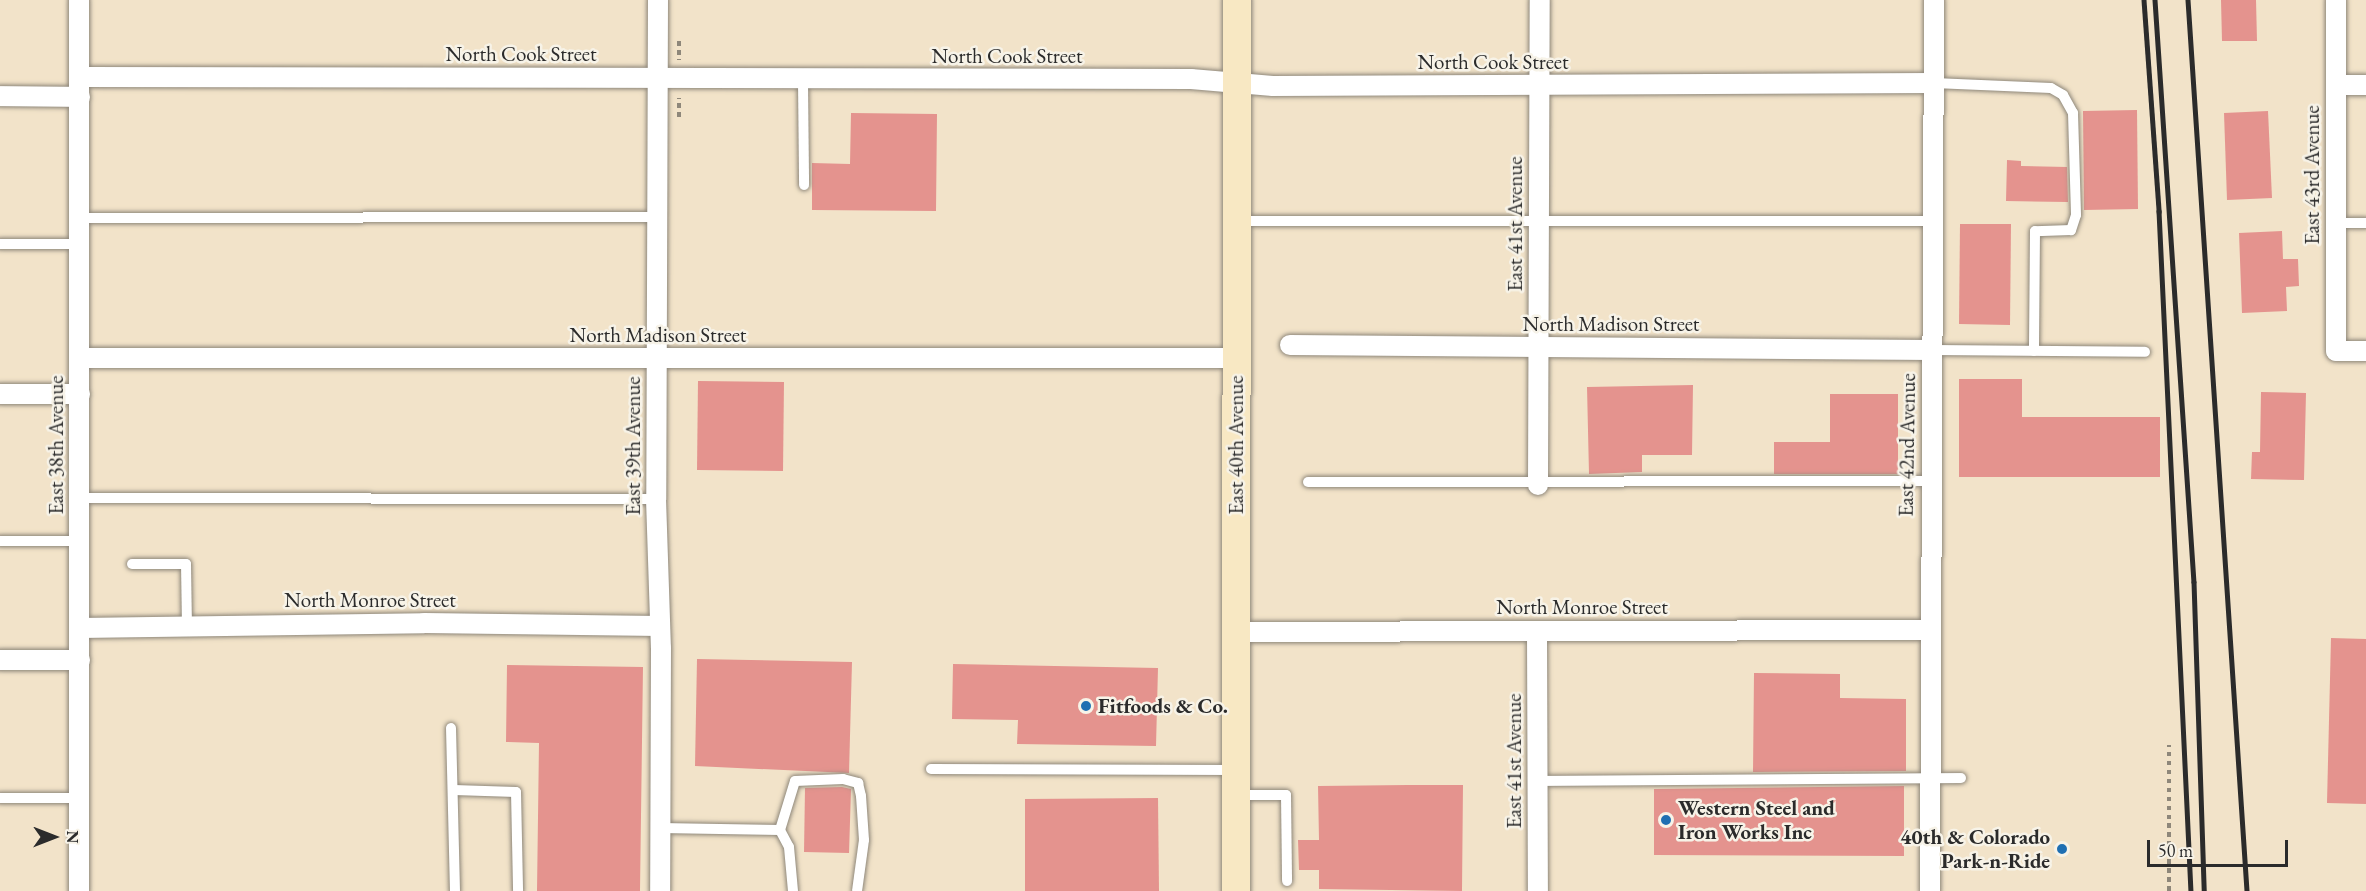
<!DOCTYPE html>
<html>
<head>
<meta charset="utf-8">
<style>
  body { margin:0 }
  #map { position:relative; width:2366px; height:891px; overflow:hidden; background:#f2e3c9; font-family:"EB Garamond",serif }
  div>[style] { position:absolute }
  .building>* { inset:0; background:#e4938e }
  .path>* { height:4px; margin-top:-2px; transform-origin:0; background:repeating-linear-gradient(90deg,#8e877a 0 4.5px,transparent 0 9px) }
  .roads { filter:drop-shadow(0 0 2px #8e877a) drop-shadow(0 0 2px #8e877a) }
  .lane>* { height:10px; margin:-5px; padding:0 5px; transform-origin:5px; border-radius:5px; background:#fff }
  .street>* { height:20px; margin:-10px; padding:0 10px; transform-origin:10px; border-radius:10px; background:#fff }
  .secondary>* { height:28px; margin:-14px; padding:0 14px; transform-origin:14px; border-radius:14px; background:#f8e8c3 }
  .rail>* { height:4.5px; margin:-2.25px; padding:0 2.25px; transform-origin:2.25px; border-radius:2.25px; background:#2b2b2b }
  .dots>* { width:16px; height:16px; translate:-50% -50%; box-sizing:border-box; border:3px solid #f7f3e8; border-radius:50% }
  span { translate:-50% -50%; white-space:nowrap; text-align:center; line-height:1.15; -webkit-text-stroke:5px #f7f3e8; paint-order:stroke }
  .street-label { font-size:21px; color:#2b2b2b }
  .poi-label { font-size:21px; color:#2b2b2b; font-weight:700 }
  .left { translate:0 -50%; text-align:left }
  .right { translate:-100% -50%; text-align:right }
  .north { position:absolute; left:24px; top:807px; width:60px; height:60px; -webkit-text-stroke:4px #f7f3e8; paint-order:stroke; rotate:90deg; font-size:16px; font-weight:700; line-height:24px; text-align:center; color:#2b2b2b }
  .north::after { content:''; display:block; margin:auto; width:21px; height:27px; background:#2b2b2b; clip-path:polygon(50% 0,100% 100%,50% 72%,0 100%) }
  .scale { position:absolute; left:2147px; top:840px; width:141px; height:27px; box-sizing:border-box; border:3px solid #2b2b2b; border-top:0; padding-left:8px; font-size:18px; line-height:21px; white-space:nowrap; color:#2b2b2b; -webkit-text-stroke:4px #f7f3e8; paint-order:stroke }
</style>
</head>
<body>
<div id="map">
  <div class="building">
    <div style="clip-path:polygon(2221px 0,2256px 0,2257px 41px,2222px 41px)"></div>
    <div style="clip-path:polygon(2137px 110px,2138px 209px,2084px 210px,2083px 111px)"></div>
    <div style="clip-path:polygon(2268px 111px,2272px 198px,2227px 200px,2224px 113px)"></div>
    <div style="clip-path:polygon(851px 113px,937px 114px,936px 211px,812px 210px,812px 163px,850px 164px)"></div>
    <div style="clip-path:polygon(2007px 160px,2021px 161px,2021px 166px,2067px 167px,2068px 202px,2006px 201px)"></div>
    <div style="clip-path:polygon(1960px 224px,2011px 224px,2010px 325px,1959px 324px)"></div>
    <div style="clip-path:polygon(2282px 231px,2283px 259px,2298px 259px,2299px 286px,2286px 287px,2287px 311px,2242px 313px,2239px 233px)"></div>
    <div style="clip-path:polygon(1959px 379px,2022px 379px,2022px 417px,2160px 417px,2160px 477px,1959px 477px)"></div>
    <div style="clip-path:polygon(698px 381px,784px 382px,783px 471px,697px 470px)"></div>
    <div style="clip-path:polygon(1693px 385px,1692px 455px,1642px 455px,1642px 472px,1589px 474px,1587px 387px)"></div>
    <div style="clip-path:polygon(2261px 392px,2306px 393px,2304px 480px,2251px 479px,2252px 452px,2260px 452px)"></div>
    <div style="clip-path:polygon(1830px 394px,1898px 394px,1898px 474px,1774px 474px,1774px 442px,1830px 442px)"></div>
    <div style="clip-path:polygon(2331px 638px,2366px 639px,2366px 804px,2327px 803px)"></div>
    <div style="clip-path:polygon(697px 659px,852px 662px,849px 773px,695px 766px)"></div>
    <div style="clip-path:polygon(953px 664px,1158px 668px,1156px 746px,1017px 744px,1018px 720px,952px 719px)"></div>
    <div style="clip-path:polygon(507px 665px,643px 667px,640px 891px,537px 891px,539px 743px,506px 742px)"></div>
    <div style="clip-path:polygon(1754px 673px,1840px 674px,1840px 698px,1906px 699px,1906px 771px,1753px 772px)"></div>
    <div style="clip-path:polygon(1408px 785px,1463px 785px,1462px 891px,1319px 889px,1319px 870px,1299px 870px,1298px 840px,1319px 840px,1318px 786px)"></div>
    <div style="clip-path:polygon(1904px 786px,1904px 856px,1654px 855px,1654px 789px)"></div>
    <div style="clip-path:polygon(842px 787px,851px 789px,849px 853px,804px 852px,805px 788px)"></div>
    <div style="clip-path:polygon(1158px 798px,1159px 891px,1025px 891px,1025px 799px)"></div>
  </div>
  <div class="path">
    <div style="left:679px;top:41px;width:19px;rotate:90deg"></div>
    <div style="left:679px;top:117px;width:19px;rotate:-90deg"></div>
    <div style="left:2169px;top:891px;width:146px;rotate:-90deg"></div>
  </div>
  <div class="roads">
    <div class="lane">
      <div style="left:803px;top:81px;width:104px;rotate:89.4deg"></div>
      <div style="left:1934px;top:83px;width:117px;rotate:2.4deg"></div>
      <div style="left:2051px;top:88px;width:14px;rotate:30deg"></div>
      <div style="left:2063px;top:95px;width:21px;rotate:61deg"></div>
      <div style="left:2073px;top:113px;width:102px;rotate:88.3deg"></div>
      <div style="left:2076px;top:215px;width:16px;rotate:108deg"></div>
      <div style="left:2071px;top:230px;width:36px;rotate:178deg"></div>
      <div style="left:2035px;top:231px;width:120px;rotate:90.5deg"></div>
      <div style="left:81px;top:218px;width:576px;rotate:-0.1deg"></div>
      <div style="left:1238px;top:221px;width:695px"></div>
      <div style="left:2336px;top:223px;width:30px"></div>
      <div style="left:0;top:244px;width:80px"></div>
      <div style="left:1933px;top:350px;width:212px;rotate:0.5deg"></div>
      <div style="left:1308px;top:482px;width:624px;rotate:-0.09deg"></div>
      <div style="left:80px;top:498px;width:576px;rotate:0.1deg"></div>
      <div style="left:0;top:541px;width:80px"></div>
      <div style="left:132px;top:564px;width:54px"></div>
      <div style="left:186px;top:564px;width:61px;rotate:89.1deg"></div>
      <div style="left:451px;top:728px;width:163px;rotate:88.6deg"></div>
      <div style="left:931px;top:769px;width:305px;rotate:0.2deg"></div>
      <div style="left:1538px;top:781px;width:423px;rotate:-0.4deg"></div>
      <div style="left:454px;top:790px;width:62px;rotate:1.8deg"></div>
      <div style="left:516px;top:792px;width:99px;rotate:88.8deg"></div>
      <div style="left:1237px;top:795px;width:49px"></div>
      <div style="left:1286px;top:795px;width:86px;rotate:89.3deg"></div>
      <div style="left:0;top:798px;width:80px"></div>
      <div style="left:660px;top:828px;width:120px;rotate:1deg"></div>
      <div style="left:793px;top:891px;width:44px;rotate:-95.2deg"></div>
      <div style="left:789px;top:847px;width:19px;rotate:-118deg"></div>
      <div style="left:780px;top:830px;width:51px;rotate:-73deg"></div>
      <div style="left:795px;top:781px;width:48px;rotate:-2.4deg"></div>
      <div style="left:843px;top:779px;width:16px;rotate:15deg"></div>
      <div style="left:858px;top:783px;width:13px;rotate:77deg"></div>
      <div style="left:861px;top:796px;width:44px;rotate:86.1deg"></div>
      <div style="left:864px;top:840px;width:51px;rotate:97.8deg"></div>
    </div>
    <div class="street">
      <div style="left:658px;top:0;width:499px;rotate:90.2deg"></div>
      <div style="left:656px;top:499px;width:149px;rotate:88.1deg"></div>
      <div style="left:661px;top:648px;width:243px;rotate:90.2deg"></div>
      <div style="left:2336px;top:0;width:351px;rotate:90deg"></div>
      <div style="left:2336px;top:351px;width:30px"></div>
      <div style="left:81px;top:77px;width:1110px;rotate:0.1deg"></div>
      <div style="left:1191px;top:79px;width:82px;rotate:4.9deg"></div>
      <div style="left:1273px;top:86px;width:661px;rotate:-0.26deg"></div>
      <div style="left:2336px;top:85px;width:30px"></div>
      <div style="left:0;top:96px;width:80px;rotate:0.7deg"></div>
      <div style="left:1290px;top:345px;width:643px;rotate:0.45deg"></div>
      <div style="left:81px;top:358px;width:1154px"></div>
      <div style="left:0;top:394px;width:80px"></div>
      <div style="left:1538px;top:485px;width:485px;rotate:-89.8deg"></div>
      <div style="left:80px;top:628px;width:344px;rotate:-0.8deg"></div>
      <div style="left:424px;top:623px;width:236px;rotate:0.7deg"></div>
      <div style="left:1537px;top:631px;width:260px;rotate:89.8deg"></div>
      <div style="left:1236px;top:632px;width:693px;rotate:-0.17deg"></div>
      <div style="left:0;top:660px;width:80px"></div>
      <div style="left:79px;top:891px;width:891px;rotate:-90deg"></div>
      <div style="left:1930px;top:891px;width:891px;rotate:-89.74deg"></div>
    </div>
    <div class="secondary">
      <div style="left:1236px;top:891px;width:891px;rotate:-89.94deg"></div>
    </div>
  </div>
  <div class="rail">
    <div style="left:2144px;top:0;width:212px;rotate:85.9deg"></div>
    <div style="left:2159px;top:211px;width:681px;rotate:87.31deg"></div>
    <div style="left:2155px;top:0;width:583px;rotate:86.17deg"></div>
    <div style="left:2194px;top:582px;width:309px;rotate:88.1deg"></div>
    <div style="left:2188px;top:0;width:893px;rotate:86.21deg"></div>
  </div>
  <div class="dots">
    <div style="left:1086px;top:706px;background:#1f6fb2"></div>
    <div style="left:1666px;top:820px;background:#1f6fb2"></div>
    <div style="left:2062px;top:849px;background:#1f6fb2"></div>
  </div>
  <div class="street-label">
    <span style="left:521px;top:54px">North Cook Street</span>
    <span style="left:1007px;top:56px">North Cook Street</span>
    <span style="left:1493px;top:62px">North Cook Street</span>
    <span style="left:2312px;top:175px;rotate:-90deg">East 43rd Avenue</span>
    <span style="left:1515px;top:224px;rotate:-90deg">East 41st Avenue</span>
    <span style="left:1611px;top:324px">North Madison Street</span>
    <span style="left:658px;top:335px">North Madison Street</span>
    <span style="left:56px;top:445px;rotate:-90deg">East 38th Avenue</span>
    <span style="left:1236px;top:445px;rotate:-90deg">East 40th Avenue</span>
    <span style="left:1907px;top:445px;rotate:-89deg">East 42nd Avenue</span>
    <span style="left:633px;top:446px;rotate:-90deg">East 39th Avenue</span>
    <span style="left:370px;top:600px">North Monroe Street</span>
    <span style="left:1582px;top:607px">North Monroe Street</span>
    <span style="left:1514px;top:761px;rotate:-90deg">East 41st Avenue</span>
  </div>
  <div class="poi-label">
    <span class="left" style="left:1098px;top:706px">Fitfoods &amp; Co.</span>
    <span class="left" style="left:1678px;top:820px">Western Steel and<br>Iron Works Inc</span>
    <span class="right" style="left:2050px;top:849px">40th &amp; Colorado<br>Park-n-Ride</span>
  </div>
  <div class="north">N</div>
  <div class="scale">50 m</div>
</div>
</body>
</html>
